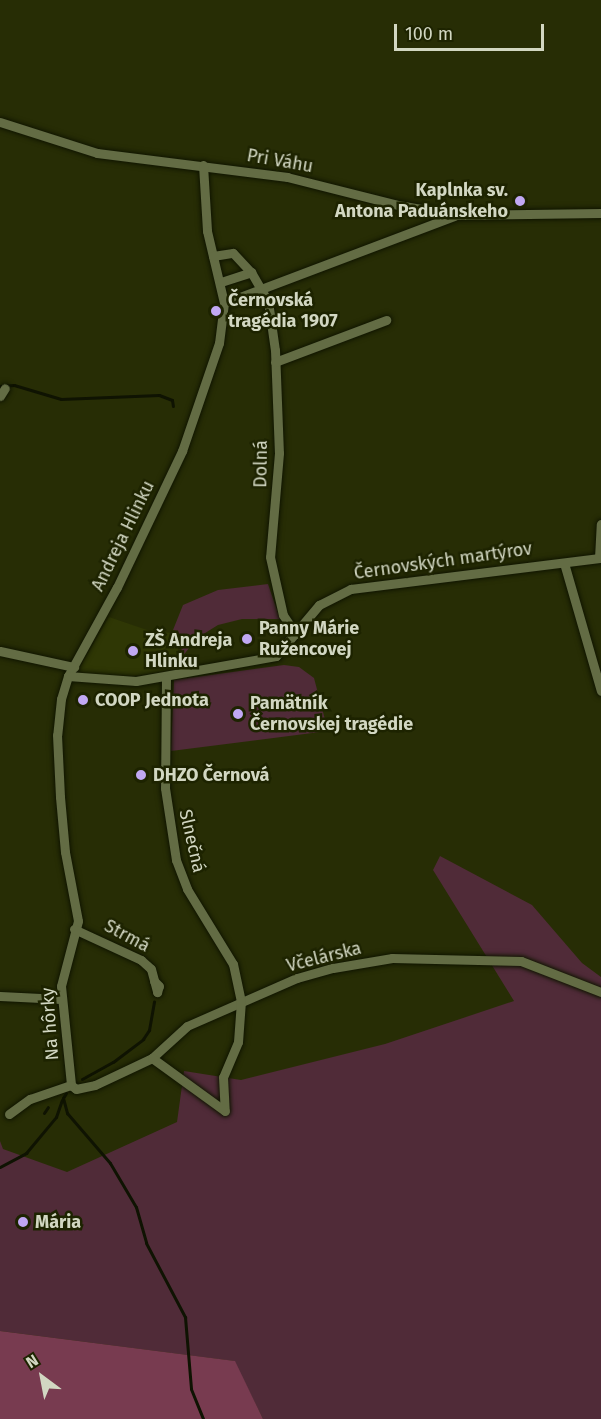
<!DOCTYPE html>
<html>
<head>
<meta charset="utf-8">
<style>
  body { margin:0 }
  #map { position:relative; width:601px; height:1419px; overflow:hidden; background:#272d05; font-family:"Fira Sans",sans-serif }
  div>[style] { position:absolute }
  .built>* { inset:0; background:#2f3705 }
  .green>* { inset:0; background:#502b38 }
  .forest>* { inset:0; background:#783b50 }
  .stream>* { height:3px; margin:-1.5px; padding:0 1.5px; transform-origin:1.5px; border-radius:1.5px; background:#0f1302 }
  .roads { filter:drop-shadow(0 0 2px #101500) drop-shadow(0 0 2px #101500) }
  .street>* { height:9px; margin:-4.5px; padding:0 4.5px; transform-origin:4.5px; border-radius:4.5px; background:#636c44 }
  .dots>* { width:16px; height:16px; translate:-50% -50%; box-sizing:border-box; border:3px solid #1d2300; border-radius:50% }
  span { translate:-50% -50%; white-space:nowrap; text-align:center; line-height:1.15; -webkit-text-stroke:5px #1d2300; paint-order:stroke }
  .street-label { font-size:18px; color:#d2d7c2 }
  .poi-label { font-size:18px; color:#d2d7c2; font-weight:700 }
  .right { translate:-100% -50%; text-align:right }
  .left { translate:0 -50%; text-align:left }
  .north { position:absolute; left:12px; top:1347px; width:60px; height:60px; -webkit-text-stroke:4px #1d2300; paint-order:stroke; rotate:328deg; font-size:16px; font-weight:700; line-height:24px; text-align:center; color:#d2d7c2 }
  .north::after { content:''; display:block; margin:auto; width:21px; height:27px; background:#d2d7c2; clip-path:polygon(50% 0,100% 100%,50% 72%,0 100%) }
  .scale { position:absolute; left:394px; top:24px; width:150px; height:27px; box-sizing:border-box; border:3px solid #d2d7c2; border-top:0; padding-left:8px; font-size:18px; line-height:21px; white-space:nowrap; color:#d2d7c2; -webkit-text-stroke:4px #1d2300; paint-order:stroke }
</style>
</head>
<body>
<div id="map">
  <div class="built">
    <div style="clip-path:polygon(109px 617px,153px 632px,177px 633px,179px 670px,133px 676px,76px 674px)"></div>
  </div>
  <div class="green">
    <div style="clip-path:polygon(268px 584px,280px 619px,242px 619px,218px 625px,197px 638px,182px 657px,181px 639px,178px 631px,173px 630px,183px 605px,218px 590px)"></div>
    <div style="clip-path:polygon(284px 665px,299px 667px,314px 678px,328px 731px,171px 751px,174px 680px)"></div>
    <div style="clip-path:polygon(440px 856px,532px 905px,582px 963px,601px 977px,601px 1419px,263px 1419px,234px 1361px,0 1331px,0 1141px,3px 1149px,67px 1172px,177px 1122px,184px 1071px,241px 1080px,385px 1044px,514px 1001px,433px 870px)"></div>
  </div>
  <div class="forest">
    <div style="clip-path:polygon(0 1331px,235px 1361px,263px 1419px,0 1419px)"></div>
  </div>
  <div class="stream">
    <div style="left:0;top:386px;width:14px;rotate:-4deg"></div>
    <div style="left:14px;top:385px;width:49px;rotate:16.6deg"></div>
    <div style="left:61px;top:399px;width:98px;rotate:-2.3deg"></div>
    <div style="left:159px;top:395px;width:14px;rotate:21deg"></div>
    <div style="left:172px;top:400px;width:6px;rotate:81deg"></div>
    <div style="left:82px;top:1079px;width:35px;rotate:-29deg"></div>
    <div style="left:113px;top:1062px;width:38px;rotate:-37deg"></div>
    <div style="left:143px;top:1039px;width:11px;rotate:-56deg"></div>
    <div style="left:149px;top:1030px;width:29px;rotate:-80deg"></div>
    <div style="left:66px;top:1093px;width:6px;rotate:121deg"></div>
    <div style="left:63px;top:1098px;width:16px;rotate:75deg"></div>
    <div style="left:67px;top:1113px;width:66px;rotate:49.3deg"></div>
    <div style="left:110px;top:1163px;width:51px;rotate:59.4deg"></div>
    <div style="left:136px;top:1207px;width:37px;rotate:74deg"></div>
    <div style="left:146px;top:1243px;width:84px;rotate:62.2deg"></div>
    <div style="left:185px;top:1317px;width:72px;rotate:85.2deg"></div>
    <div style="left:191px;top:1389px;width:32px;rotate:68deg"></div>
    <div style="left:44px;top:1113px;width:7px;rotate:-56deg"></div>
    <div style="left:0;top:1167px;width:30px;rotate:-28deg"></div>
    <div style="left:26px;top:1153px;width:47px;rotate:-50.2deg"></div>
    <div style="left:56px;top:1117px;width:18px;rotate:-71deg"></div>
  </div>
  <div class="roads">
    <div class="street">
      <div style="left:0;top:122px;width:102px;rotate:17.7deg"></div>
      <div style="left:97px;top:153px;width:192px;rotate:7.2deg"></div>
      <div style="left:287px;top:177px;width:114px;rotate:14.2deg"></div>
      <div style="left:398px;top:205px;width:59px;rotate:9.8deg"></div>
      <div style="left:456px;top:215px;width:145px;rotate:-0.8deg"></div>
      <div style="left:203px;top:165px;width:66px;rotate:86.5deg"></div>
      <div style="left:207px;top:231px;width:74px;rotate:76.7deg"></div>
      <div style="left:224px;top:303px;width:40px;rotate:97.1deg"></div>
      <div style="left:219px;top:343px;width:114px;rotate:108.9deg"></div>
      <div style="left:182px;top:451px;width:151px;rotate:115.5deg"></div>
      <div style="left:117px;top:587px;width:102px;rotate:118.8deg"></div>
      <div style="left:68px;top:676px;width:24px;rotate:107deg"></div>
      <div style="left:61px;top:699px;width:36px;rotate:96deg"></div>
      <div style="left:57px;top:735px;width:62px;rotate:87.2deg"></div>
      <div style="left:60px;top:797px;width:55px;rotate:84.8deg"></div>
      <div style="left:65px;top:852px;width:70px;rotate:79.3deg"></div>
      <div style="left:78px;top:921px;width:67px;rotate:104.7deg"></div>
      <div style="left:61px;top:986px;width:100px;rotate:84.2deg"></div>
      <div style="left:71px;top:1085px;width:6px;rotate:39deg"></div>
      <div style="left:76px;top:1089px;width:19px;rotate:-12deg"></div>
      <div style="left:95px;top:1085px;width:63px;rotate:-25.3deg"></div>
      <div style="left:152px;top:1058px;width:47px;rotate:-42.4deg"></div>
      <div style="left:187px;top:1026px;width:120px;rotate:-23.6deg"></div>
      <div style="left:297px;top:978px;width:37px;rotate:-16deg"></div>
      <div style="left:333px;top:968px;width:60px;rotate:-9.6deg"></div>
      <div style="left:392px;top:958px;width:129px;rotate:1.3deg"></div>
      <div style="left:521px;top:961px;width:86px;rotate:21.2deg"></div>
      <div style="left:213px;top:256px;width:20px;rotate:-9deg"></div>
      <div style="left:233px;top:253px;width:26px;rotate:47deg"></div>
      <div style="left:221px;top:282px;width:32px;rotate:-18deg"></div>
      <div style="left:251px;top:272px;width:34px;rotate:60deg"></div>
      <div style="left:268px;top:301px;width:49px;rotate:81.9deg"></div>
      <div style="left:275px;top:350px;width:103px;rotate:87.8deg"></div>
      <div style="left:279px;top:453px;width:104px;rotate:94.9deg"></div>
      <div style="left:270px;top:557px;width:59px;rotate:77.4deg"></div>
      <div style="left:283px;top:615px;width:23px;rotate:56deg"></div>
      <div style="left:224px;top:303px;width:246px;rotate:-20.7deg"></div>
      <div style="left:275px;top:362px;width:119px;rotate:-20.7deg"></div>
      <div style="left:0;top:396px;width:9px;rotate:-58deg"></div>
      <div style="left:599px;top:558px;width:34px;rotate:-87deg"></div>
      <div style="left:564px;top:563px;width:133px;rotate:73.9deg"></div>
      <div style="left:0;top:651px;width:76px;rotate:12.2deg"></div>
      <div style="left:68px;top:676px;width:68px;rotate:4.2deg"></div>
      <div style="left:136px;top:681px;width:142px;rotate:-10.1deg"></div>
      <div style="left:276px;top:656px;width:67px;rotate:-49.9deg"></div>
      <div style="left:319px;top:605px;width:36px;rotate:-27deg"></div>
      <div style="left:351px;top:589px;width:252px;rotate:-7.1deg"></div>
      <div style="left:166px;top:678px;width:110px;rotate:90.5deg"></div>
      <div style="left:165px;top:788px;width:73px;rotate:81.3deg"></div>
      <div style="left:176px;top:860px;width:31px;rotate:69deg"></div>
      <div style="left:187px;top:889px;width:88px;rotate:58.5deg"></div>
      <div style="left:233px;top:964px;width:38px;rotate:78deg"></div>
      <div style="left:241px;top:1001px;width:41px;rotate:94.2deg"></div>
      <div style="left:238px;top:1042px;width:38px;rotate:113deg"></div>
      <div style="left:223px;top:1077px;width:34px;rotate:87deg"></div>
      <div style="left:74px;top:929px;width:74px;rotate:24.8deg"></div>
      <div style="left:141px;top:960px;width:13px;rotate:42deg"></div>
      <div style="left:151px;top:969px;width:24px;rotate:75deg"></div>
      <div style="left:157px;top:992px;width:6px;rotate:-72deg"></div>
      <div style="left:159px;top:986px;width:7px;rotate:-135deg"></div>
      <div style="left:0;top:996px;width:61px;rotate:2.8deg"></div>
      <div style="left:152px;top:1058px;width:90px;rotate:36deg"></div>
      <div style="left:9px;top:1114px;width:26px;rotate:-36deg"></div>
      <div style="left:30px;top:1099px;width:43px;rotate:-18.9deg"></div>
    </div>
  </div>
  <div class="dots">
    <div style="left:520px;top:201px;background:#c1a8f3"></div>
    <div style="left:216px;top:311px;background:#c1a8f3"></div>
    <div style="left:247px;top:639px;background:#c1a8f3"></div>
    <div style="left:133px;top:651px;background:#c1a8f3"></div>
    <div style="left:83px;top:700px;background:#c1a8f3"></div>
    <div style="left:238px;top:714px;background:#c1a8f3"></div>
    <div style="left:141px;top:775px;background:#c1a8f3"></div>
    <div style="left:23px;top:1222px;background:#c1a8f3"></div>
  </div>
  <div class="street-label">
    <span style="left:280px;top:161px;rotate:10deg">Pri Váhu</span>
    <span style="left:261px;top:464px;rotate:-89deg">Dolná</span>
    <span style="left:123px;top:536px;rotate:-64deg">Andreja Hlinku</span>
    <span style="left:443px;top:561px;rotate:-8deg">Černovských martýrov</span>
    <span style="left:192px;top:841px;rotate:77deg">Slnečná</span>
    <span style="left:127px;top:936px;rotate:28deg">Strmá</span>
    <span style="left:324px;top:957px;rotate:-14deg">Včelárska</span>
    <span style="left:50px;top:1024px;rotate:-94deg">Na hôrky</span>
  </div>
  <div class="poi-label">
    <span class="right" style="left:508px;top:201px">Kaplnka sv.<br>Antona Paduánskeho</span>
    <span class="left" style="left:228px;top:311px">Černovská<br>tragédia 1907</span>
    <span class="left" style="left:259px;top:639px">Panny Márie<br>Ružencovej</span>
    <span class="left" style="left:145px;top:651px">ZŠ Andreja<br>Hlinku</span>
    <span class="left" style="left:95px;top:700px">COOP Jednota</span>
    <span class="left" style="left:250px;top:714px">Pamätník<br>Černovskej tragédie</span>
    <span class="left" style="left:153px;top:775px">DHZO Černová</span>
    <span class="left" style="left:35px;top:1222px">Mária</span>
  </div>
  <div class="north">N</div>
  <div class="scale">100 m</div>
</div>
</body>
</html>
